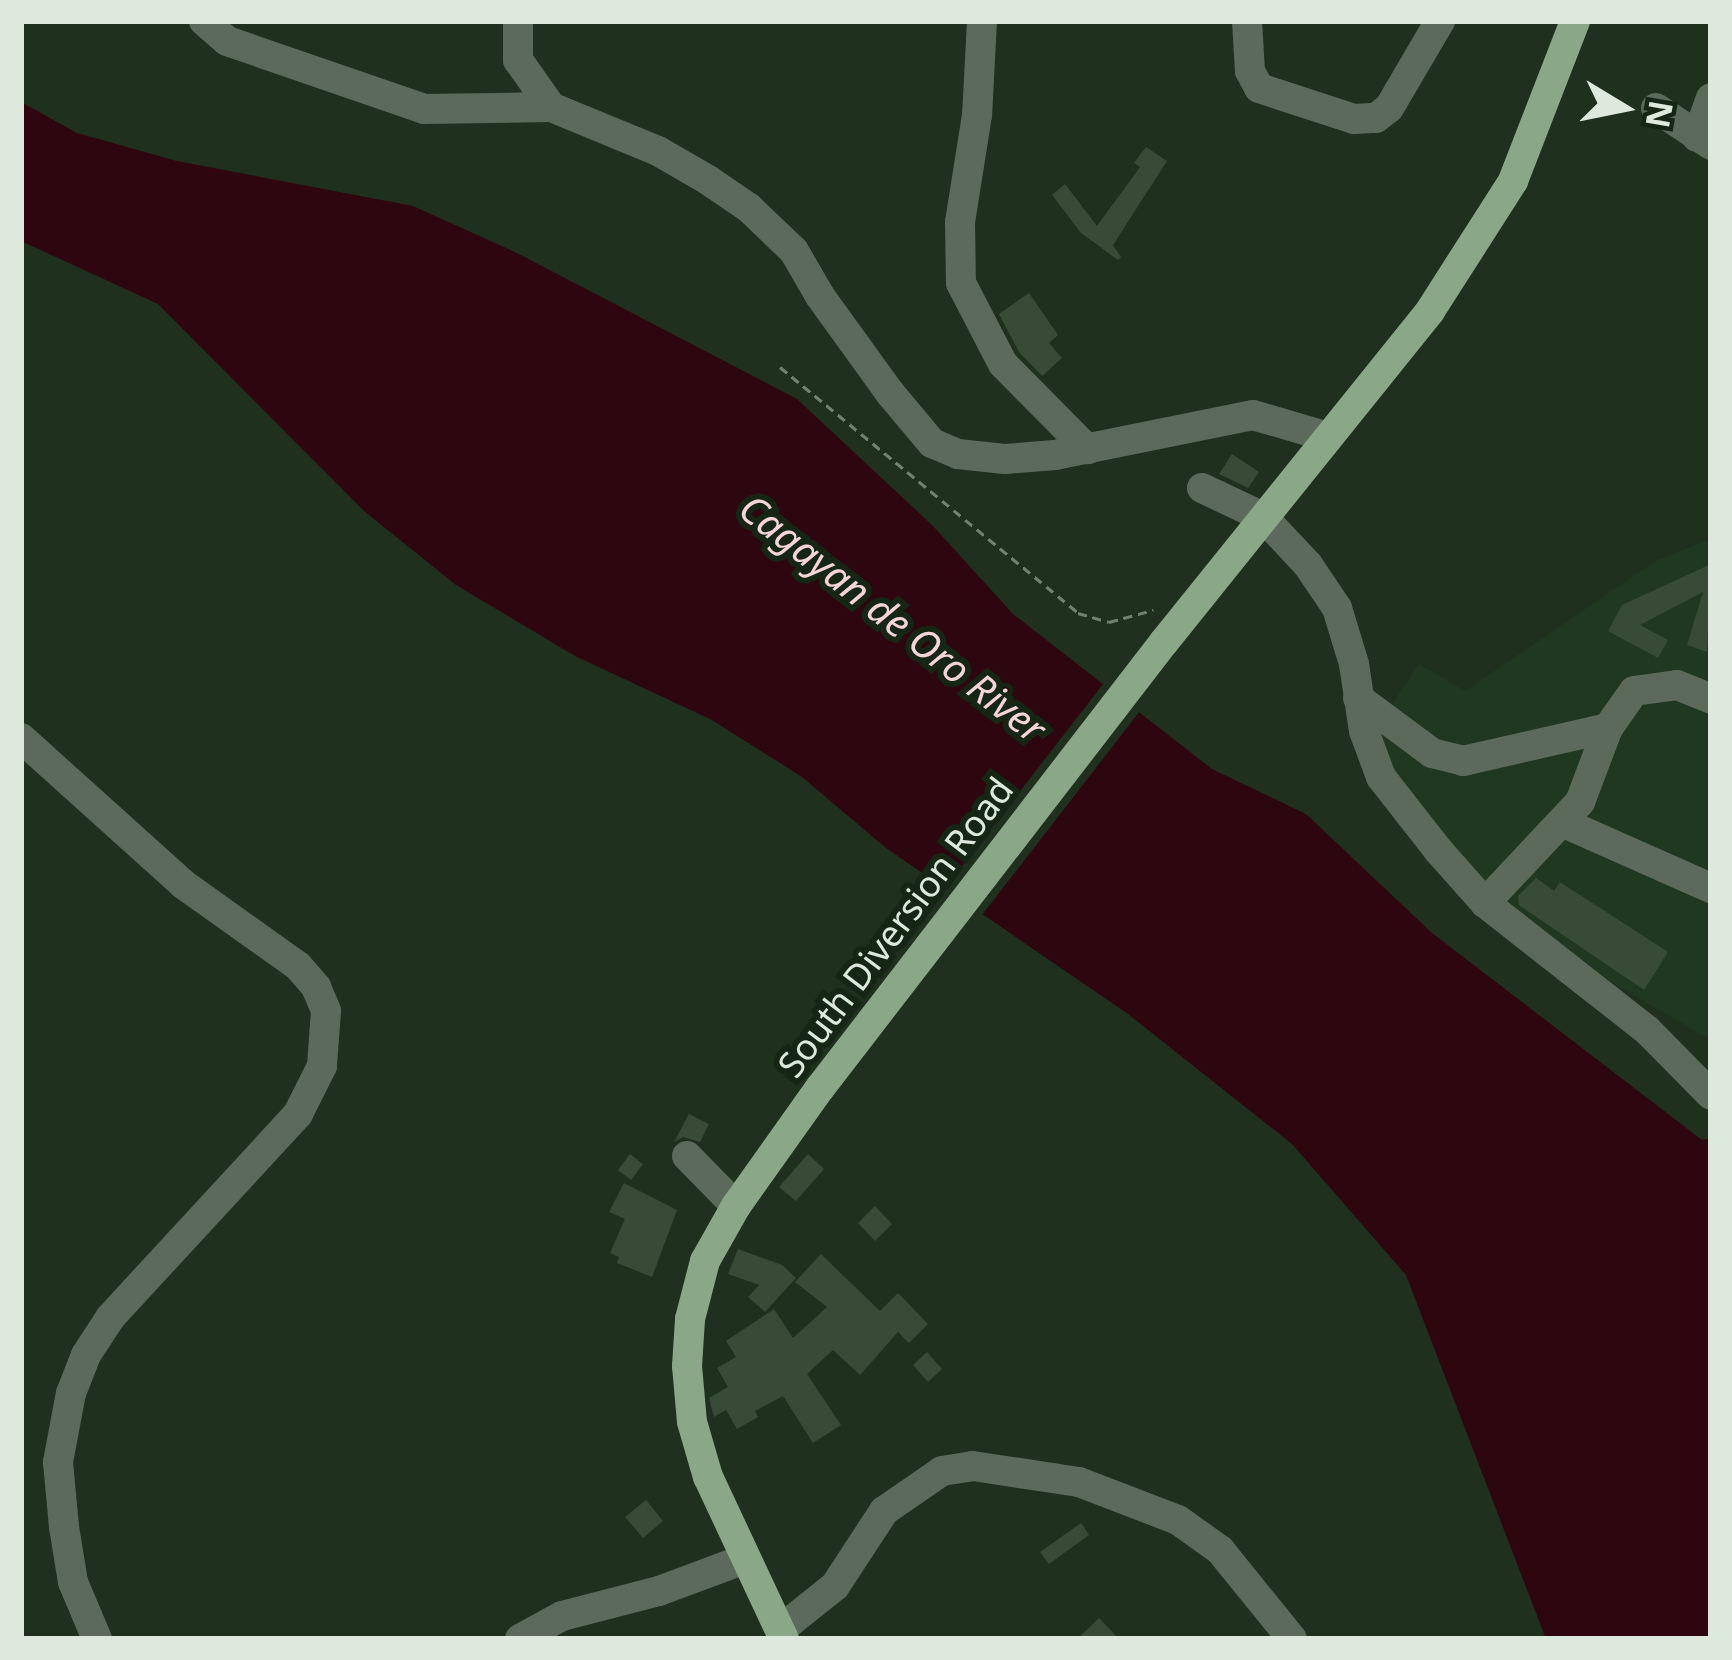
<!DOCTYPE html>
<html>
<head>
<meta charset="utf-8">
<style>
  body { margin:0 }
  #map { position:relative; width:1732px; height:1660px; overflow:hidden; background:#1f311e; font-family:"Noto Sans",sans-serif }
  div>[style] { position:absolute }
  .built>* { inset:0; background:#20381f }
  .water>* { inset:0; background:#2e0610 }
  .pier>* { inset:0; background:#1f311e }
  .building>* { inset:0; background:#374b36 }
  .path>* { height:3px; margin-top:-1.5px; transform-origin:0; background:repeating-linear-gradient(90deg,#728171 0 9px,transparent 0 15px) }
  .minor>* { height:30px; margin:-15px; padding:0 15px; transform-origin:15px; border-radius:15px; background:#5b6a5a }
  .major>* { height:30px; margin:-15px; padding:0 15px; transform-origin:15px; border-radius:15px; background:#8aa788 }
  span { translate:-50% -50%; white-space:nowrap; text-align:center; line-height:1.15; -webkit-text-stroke:12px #152714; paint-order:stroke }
  .street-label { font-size:36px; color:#dee9dd }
  .water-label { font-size:39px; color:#f6d4d8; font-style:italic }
  .frame { position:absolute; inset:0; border:24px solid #dee9dd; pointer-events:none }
  .north { position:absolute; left:1564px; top:48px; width:120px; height:120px; -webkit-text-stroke:9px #152714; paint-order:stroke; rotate:100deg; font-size:33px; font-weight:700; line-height:48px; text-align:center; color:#dee9dd }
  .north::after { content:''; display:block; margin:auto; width:42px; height:54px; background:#dee9dd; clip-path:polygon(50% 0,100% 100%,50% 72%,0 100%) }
</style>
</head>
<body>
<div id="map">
  <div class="built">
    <div style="clip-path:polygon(1711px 539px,1711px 1040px,1587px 968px,1478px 884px,1365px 744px,1419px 664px,1465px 691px,1657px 560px)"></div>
  </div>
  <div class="water">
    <div style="clip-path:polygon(21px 102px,77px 133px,177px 161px,413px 206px,517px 253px,797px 399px,933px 526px,1013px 614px,1212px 769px,1306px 814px,1432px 933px,1702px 1140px,1711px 1138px,1711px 1639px,1546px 1639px,1406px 1275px,1292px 1144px,1128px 1014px,886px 848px,802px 777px,712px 720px,575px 656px,456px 585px,364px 511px,158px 304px,21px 241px)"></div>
  </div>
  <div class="pier">
    <div style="clip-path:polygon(1107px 679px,1143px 707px,979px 919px,941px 893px)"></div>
  </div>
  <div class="building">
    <div style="clip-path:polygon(1146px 147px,1167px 161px,1113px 245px,1121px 257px,1118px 260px,1081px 233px,1052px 195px,1065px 184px,1097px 226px,1140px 167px,1134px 163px)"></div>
    <div style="clip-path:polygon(1029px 293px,1058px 335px,1049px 343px,1062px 358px,1042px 376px,1019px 352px,999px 314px)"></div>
    <div style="clip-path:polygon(1232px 454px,1259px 472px,1248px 488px,1219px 474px)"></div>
    <div style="clip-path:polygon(1711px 564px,1707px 652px,1687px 645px,1703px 592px,1640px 625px,1668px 640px,1658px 658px,1608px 631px,1622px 605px)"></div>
    <div style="clip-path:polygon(1536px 878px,1554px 891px,1560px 882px,1668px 952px,1644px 990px,1519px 905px,1518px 896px)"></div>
    <div style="clip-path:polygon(689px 1114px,709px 1124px,700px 1142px,683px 1137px,674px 1142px)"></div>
    <div style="clip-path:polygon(630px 1154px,643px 1164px,631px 1180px,618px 1170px)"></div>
    <div style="clip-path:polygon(808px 1154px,824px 1169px,796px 1201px,779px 1187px)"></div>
    <div style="clip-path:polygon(624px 1183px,677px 1210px,652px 1277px,617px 1263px,619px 1257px,610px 1253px,625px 1219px,609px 1212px)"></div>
    <div style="clip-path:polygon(875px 1206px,892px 1224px,875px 1241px,858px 1223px)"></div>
    <div style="clip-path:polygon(738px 1249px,782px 1265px,796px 1278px,765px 1312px,748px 1297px,759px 1285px,728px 1274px)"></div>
    <div style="clip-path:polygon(821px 1254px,880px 1311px,898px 1293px,928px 1324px,909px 1343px,898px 1332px,860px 1375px,833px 1350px,807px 1374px,841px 1425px,813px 1443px,783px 1396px,755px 1411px,758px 1417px,737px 1429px,726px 1410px,714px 1417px,709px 1398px,728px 1387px,717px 1368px,736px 1357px,726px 1341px,774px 1309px,793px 1338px,827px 1307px,795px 1282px)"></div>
    <div style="clip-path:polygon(927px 1352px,942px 1369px,928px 1382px,913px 1365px)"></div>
    <div style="clip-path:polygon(646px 1500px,663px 1521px,643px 1538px,625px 1517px)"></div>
    <div style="clip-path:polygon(1081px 1523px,1089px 1535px,1049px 1564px,1040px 1552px)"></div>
    <div style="clip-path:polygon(1099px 1618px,1119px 1639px,1077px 1639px)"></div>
  </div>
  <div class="path">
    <div style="left:780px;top:367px;width:386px;rotate:39.5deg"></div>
    <div style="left:1078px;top:613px;width:32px;rotate:16deg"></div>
    <div style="left:1109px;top:622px;width:46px;rotate:-15.3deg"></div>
  </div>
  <div class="minor">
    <div style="left:204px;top:21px;width:30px;rotate:41deg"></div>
    <div style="left:227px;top:41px;width:208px;rotate:19deg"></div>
    <div style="left:424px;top:109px;width:127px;rotate:-0.9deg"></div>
    <div style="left:551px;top:107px;width:116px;rotate:22.4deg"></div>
    <div style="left:658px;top:151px;width:58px;rotate:30.1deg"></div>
    <div style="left:708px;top:180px;width:50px;rotate:34.3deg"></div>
    <div style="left:749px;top:208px;width:62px;rotate:43.7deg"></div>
    <div style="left:794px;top:251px;width:52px;rotate:60deg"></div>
    <div style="left:820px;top:296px;width:120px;rotate:54.2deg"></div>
    <div style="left:890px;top:393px;width:65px;rotate:50deg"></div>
    <div style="left:932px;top:443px;width:28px;rotate:23deg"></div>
    <div style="left:958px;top:454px;width:47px;rotate:6.1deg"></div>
    <div style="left:1005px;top:459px;width:50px;rotate:-4.6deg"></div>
    <div style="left:1055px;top:455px;width:202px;rotate:-11.4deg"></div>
    <div style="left:1253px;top:415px;width:78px;rotate:16.3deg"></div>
    <div style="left:518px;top:21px;width:39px;rotate:90deg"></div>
    <div style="left:518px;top:60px;width:57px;rotate:54.9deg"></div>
    <div style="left:982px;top:21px;width:94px;rotate:93deg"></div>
    <div style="left:977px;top:115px;width:108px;rotate:99deg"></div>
    <div style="left:960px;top:222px;width:61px;rotate:89.1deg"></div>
    <div style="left:961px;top:283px;width:91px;rotate:62.6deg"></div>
    <div style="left:1003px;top:364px;width:120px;rotate:45.3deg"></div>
    <div style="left:1247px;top:21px;width:50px;rotate:86.6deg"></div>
    <div style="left:1250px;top:71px;width:19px;rotate:62deg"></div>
    <div style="left:1259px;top:88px;width:100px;rotate:18.1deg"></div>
    <div style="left:1354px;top:119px;width:22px;rotate:-3deg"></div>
    <div style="left:1376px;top:118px;width:16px;rotate:-38deg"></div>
    <div style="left:1389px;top:108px;width:101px;rotate:-59.6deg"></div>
    <div style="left:1656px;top:108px;width:66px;rotate:33.9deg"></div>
    <div style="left:1697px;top:137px;width:41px;rotate:-70.3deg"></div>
    <div style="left:1202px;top:488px;width:68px;rotate:25.4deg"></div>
    <div style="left:1263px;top:517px;width:66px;rotate:46.8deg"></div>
    <div style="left:1308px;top:565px;width:52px;rotate:56deg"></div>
    <div style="left:1337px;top:608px;width:59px;rotate:73.1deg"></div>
    <div style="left:1354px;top:664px;width:68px;rotate:81.5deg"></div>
    <div style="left:1364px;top:731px;width:49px;rotate:69.7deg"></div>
    <div style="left:1381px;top:777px;width:93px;rotate:52deg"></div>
    <div style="left:1438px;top:850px;width:71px;rotate:48.4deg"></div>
    <div style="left:1485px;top:903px;width:206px;rotate:38.1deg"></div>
    <div style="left:1647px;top:1030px;width:91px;rotate:45.4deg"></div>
    <div style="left:1358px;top:698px;width:92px;rotate:36.6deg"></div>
    <div style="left:1432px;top:753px;width:32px;rotate:14deg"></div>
    <div style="left:1463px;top:761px;width:149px;rotate:-12.8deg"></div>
    <div style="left:21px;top:738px;width:218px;rotate:42deg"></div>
    <div style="left:183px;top:884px;width:141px;rotate:35.5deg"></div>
    <div style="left:298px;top:966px;width:28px;rotate:49deg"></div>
    <div style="left:316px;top:987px;width:26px;rotate:67deg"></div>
    <div style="left:326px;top:1011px;width:55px;rotate:94.2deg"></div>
    <div style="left:322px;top:1066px;width:54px;rotate:116.6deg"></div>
    <div style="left:298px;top:1114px;width:277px;rotate:132.7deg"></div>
    <div style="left:110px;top:1318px;width:44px;rotate:123deg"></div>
    <div style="left:86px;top:1355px;width:41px;rotate:111.5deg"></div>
    <div style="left:71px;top:1393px;width:70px;rotate:100.7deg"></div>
    <div style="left:58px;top:1462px;width:65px;rotate:84.7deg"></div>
    <div style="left:64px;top:1527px;width:56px;rotate:80.7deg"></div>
    <div style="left:73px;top:1582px;width:62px;rotate:67.2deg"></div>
    <div style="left:1564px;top:823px;width:161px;rotate:23.9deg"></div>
    <div style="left:1485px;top:903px;width:139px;rotate:-46.8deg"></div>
    <div style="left:1580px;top:802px;width:79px;rotate:-69.3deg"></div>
    <div style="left:1608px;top:728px;width:45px;rotate:-54.9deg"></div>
    <div style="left:1634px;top:691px;width:43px;rotate:-7.9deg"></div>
    <div style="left:1677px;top:685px;width:37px;rotate:22deg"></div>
    <div style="left:687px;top:1156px;width:70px;rotate:45.6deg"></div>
    <div style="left:780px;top:1630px;width:70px;rotate:-38.7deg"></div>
    <div style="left:835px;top:1586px;width:90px;rotate:-56.8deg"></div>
    <div style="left:884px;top:1511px;width:70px;rotate:-34.6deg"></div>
    <div style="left:942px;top:1471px;width:31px;rotate:-9deg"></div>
    <div style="left:973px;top:1466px;width:107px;rotate:8.6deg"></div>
    <div style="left:1079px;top:1482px;width:106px;rotate:21deg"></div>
    <div style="left:1178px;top:1520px;width:52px;rotate:35.5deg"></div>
    <div style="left:1220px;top:1550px;width:114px;rotate:51deg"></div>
    <div style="left:520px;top:1639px;width:48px;rotate:-28.7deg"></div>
    <div style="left:562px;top:1616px;width:100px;rotate:-14.5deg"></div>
    <div style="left:659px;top:1591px;width:92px;rotate:-20.4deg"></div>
  </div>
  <div class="major">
    <div style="left:784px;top:1639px;width:179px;rotate:-115.1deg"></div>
    <div style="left:708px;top:1477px;width:57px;rotate:-106.2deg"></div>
    <div style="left:692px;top:1422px;width:56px;rotate:-95.1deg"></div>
    <div style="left:687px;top:1366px;width:47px;rotate:-86.3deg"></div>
    <div style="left:690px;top:1319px;width:60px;rotate:-75.5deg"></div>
    <div style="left:705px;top:1261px;width:63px;rotate:-60.6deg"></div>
    <div style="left:736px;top:1206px;width:145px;rotate:-54.6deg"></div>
    <div style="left:820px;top:1088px;width:563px;rotate:-52.36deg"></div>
    <div style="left:1164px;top:642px;width:425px;rotate:-51.2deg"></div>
    <div style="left:1430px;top:311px;width:154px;rotate:-57.4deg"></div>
    <div style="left:1513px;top:181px;width:172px;rotate:-68.8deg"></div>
  </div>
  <div class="street-label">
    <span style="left:895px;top:927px;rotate:-53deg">South Diversion Road</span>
  </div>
  <div class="water-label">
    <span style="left:893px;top:618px;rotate:38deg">Cagayan de Oro River</span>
  </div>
  <div class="frame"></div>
  <div class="north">N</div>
</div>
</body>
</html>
